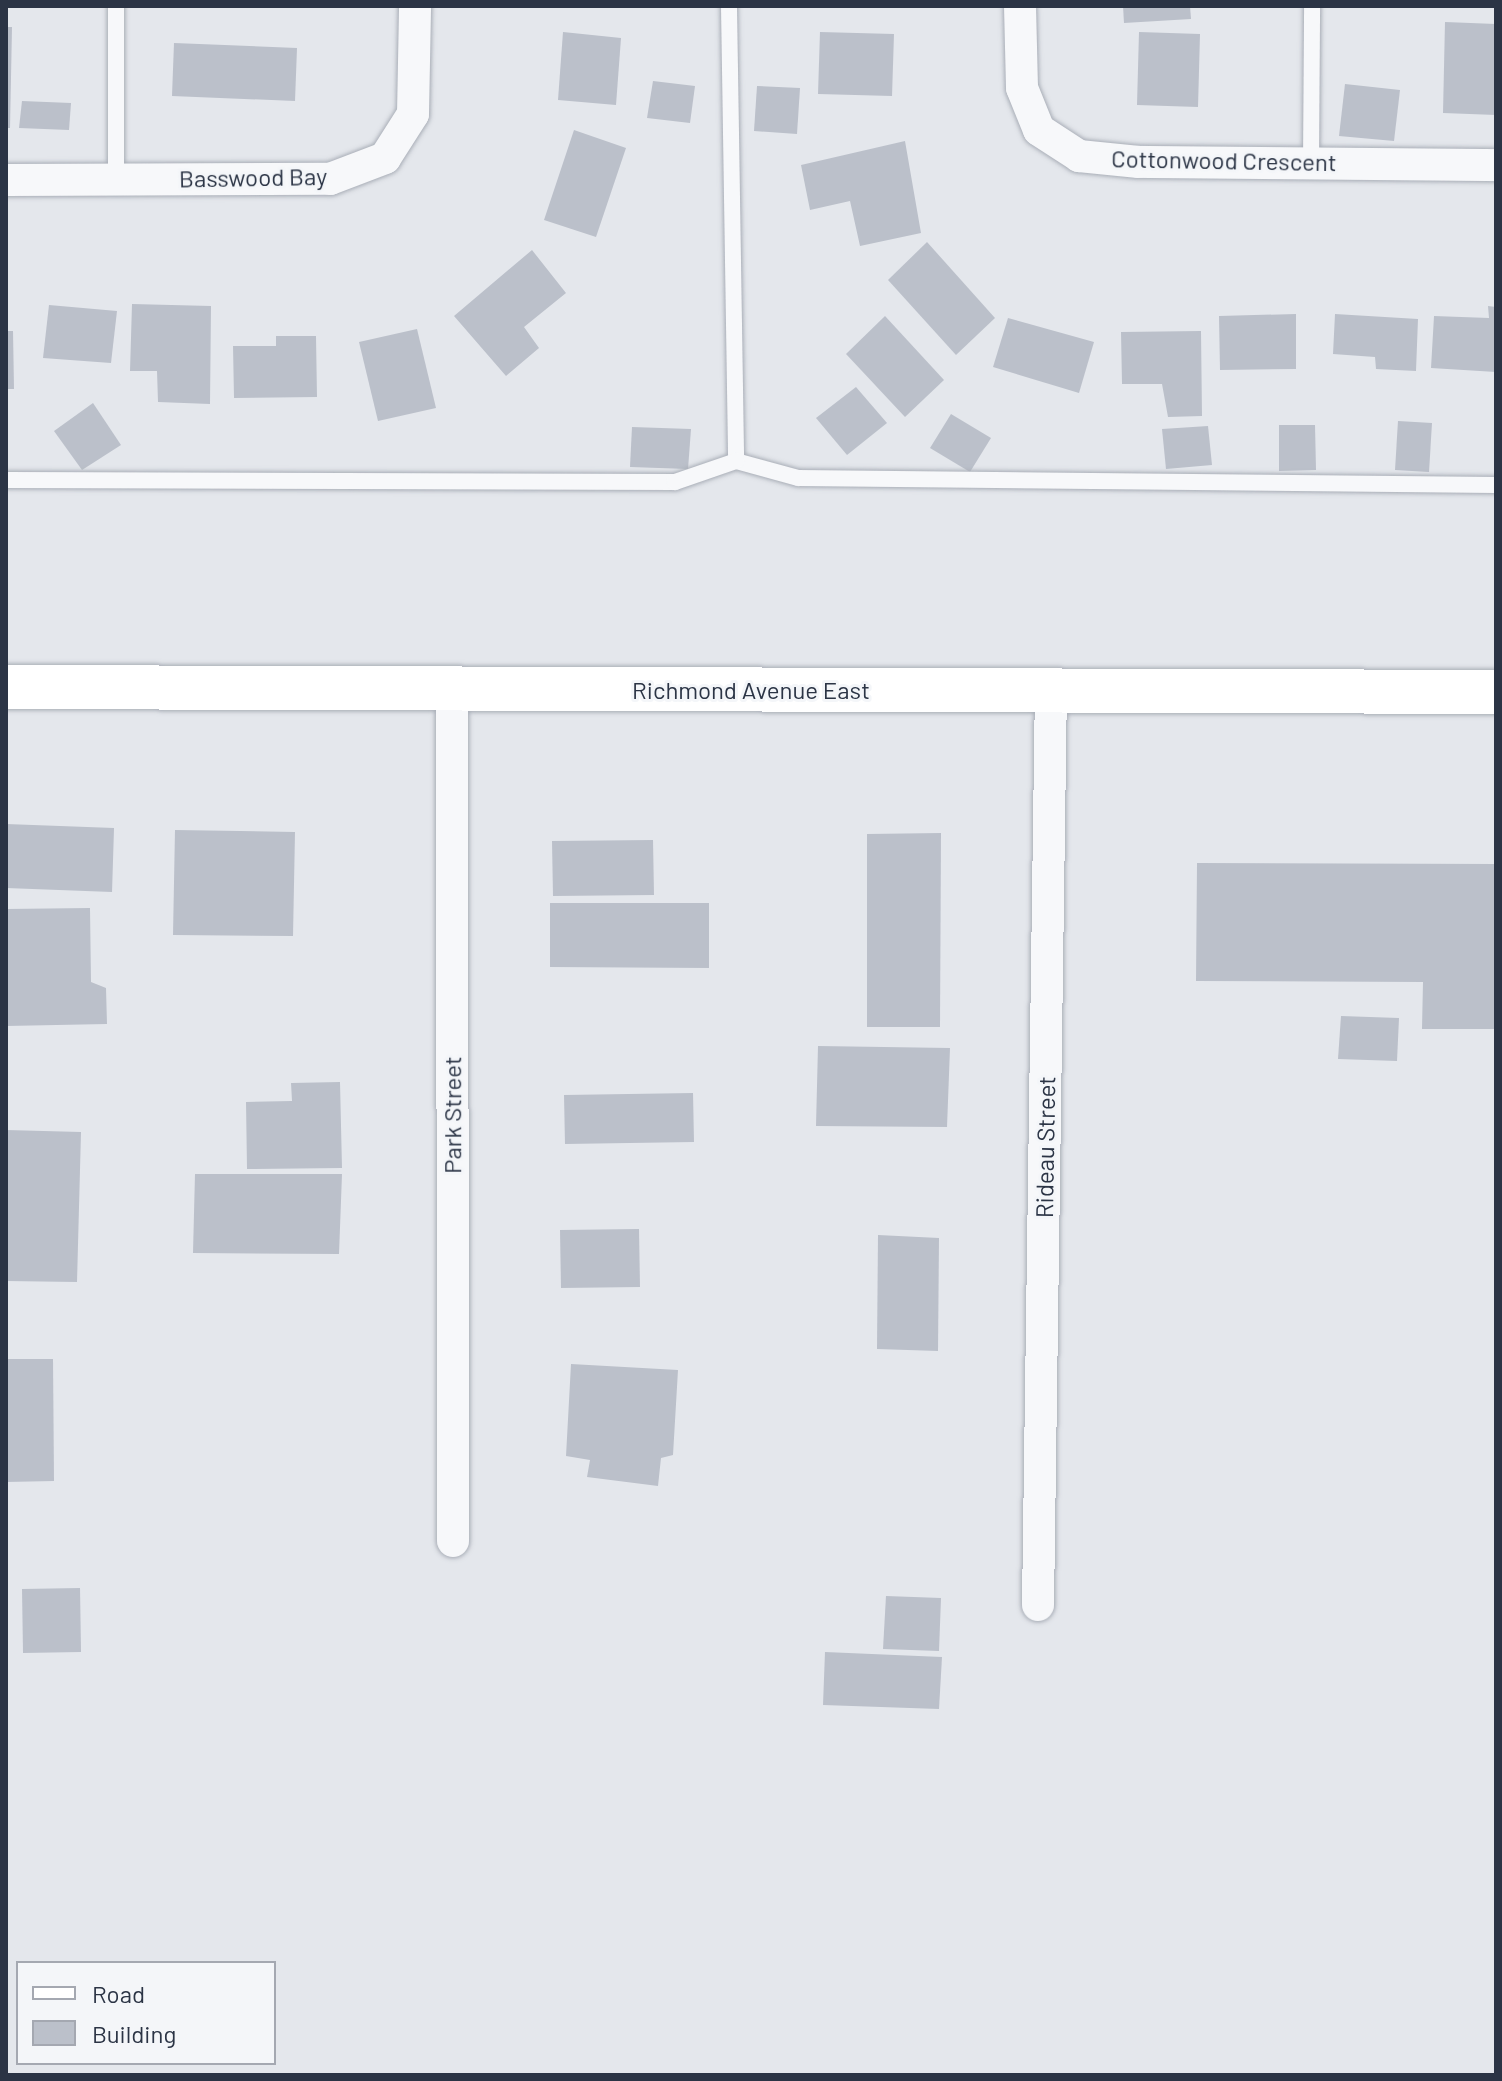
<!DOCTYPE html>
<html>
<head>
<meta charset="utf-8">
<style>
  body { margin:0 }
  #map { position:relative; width:1502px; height:2081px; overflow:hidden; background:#e4e7ec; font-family:Barlow,sans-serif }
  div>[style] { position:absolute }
  .building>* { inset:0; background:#bbc0ca }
  .roads { filter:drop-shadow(0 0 2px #a9aeb7) drop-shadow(0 0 2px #a9aeb7) }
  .service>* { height:16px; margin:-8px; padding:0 8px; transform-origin:8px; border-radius:8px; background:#f7f8fa }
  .minor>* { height:32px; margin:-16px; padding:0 16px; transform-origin:16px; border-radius:16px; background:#f7f8fa }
  .secondary>* { height:44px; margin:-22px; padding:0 22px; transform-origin:22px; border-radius:22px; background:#fff }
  span { translate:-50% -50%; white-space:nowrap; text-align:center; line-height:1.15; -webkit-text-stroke:6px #f4f6f9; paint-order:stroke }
  .street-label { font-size:24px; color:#2b3445 }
  .frame { position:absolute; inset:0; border:8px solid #2b3445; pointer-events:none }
  .legend { position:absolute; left:16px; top:1961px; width:260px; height:104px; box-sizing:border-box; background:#f4f6f9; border:2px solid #a4a8b1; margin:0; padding:10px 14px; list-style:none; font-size:24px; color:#2b3445 }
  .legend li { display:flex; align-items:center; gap:16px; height:40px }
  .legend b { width:40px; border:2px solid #a4a8b1 }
</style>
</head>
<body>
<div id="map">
  <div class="building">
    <div style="clip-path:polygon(1123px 6px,1190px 6px,1191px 19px,1124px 23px)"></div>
    <div style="clip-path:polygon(1445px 22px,1496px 24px,1496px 115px,1443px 113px)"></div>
    <div style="clip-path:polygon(6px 27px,12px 27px,10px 128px,6px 128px)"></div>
    <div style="clip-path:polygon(563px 32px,621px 38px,616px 105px,558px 100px)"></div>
    <div style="clip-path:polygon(820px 32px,894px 34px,892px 96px,818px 94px)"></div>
    <div style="clip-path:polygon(1139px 32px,1200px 34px,1198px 107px,1137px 105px)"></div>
    <div style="clip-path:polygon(174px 43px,297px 48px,295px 101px,172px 96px)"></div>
    <div style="clip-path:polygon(653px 81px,695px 86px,690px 123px,647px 118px)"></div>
    <div style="clip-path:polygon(1345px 84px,1400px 90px,1394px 141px,1339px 136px)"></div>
    <div style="clip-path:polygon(757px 86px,800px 88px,797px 134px,754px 131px)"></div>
    <div style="clip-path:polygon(22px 101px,71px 103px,69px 130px,19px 128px)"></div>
    <div style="clip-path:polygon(574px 130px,626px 148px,596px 237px,544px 220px)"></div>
    <div style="clip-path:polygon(905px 141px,921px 233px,860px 246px,850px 201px,810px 210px,801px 165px)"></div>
    <div style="clip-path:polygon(927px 242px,995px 318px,956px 355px,888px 280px)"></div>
    <div style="clip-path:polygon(532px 250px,566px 293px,524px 327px,539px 348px,506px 376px,454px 316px)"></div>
    <div style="clip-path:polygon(132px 304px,211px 306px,210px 404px,158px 402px,157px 371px,130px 371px)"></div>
    <div style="clip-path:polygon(49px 305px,117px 311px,111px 363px,43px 358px)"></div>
    <div style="clip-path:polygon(1488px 306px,1496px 307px,1496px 372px,1431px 368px,1434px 316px,1489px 318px)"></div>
    <div style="clip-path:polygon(1296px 314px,1296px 369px,1220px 370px,1219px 316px)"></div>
    <div style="clip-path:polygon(1335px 314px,1418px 319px,1416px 371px,1376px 369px,1375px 357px,1333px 354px)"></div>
    <div style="clip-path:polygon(885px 316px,944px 380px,905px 417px,846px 354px)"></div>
    <div style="clip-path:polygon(1008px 318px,1094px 342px,1079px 393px,993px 367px)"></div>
    <div style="clip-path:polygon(417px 329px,436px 408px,378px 421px,359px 342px)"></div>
    <div style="clip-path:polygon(6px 331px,13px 331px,14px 389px,6px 389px)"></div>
    <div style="clip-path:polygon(1201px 331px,1202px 416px,1168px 417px,1162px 384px,1122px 384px,1121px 332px)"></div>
    <div style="clip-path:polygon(276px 336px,316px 336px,317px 397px,234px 398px,233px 346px,276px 346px)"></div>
    <div style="clip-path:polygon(856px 387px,887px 423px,847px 455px,816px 418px)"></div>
    <div style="clip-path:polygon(93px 403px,121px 445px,82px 470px,54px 431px)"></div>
    <div style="clip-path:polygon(951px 414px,991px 438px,970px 472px,930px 448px)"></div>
    <div style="clip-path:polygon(1398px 421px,1432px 423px,1429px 472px,1395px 470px)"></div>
    <div style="clip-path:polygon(1279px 425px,1315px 425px,1316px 470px,1279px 471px)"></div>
    <div style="clip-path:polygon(1208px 426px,1212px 465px,1166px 469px,1162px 429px)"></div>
    <div style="clip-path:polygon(632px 427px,691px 429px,688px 469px,630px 467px)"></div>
    <div style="clip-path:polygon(6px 824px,114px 828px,112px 892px,6px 888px)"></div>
    <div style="clip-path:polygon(175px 830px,295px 832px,293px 936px,173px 935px)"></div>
    <div style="clip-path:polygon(941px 833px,940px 1027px,867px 1027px,867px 834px)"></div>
    <div style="clip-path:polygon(653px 840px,654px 895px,553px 896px,552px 841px)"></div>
    <div style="clip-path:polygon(1197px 863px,1496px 864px,1496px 1029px,1422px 1029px,1423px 982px,1196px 981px)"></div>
    <div style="clip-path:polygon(550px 903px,709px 903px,709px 968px,550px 967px)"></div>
    <div style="clip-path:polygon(90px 908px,91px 982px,106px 988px,107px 1024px,6px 1026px,6px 909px)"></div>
    <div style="clip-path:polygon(1341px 1016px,1399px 1018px,1397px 1061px,1338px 1059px)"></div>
    <div style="clip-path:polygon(818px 1046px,950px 1048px,947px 1127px,816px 1126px)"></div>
    <div style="clip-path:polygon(340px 1082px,342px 1168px,247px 1169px,246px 1102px,292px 1101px,291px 1083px)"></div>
    <div style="clip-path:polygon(693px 1093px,694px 1142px,565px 1144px,564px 1095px)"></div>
    <div style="clip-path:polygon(6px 1130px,81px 1132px,77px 1282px,6px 1281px)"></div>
    <div style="clip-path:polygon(195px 1174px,342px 1174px,339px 1254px,193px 1253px)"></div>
    <div style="clip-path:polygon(639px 1229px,640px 1287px,561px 1288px,560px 1230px)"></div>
    <div style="clip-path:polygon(878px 1235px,939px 1238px,938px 1351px,877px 1349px)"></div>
    <div style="clip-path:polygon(6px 1359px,53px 1359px,54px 1481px,6px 1482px)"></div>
    <div style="clip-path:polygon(571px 1364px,678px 1370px,673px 1455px,661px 1458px,658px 1486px,587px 1477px,590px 1460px,566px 1456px)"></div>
    <div style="clip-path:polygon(80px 1588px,81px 1652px,23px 1653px,22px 1589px)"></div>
    <div style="clip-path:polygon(886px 1596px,941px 1598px,939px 1651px,883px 1649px)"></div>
    <div style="clip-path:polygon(825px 1652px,942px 1657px,939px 1709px,823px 1705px)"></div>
  </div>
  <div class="roads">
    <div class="service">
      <div style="left:729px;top:6px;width:455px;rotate:89.1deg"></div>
      <div style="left:736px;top:461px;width:64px;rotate:15.3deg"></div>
      <div style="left:798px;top:478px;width:698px;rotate:0.57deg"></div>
      <div style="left:1311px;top:162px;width:156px;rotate:-89.6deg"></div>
      <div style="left:116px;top:179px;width:173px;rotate:-90deg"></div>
      <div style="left:6px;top:480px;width:669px;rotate:0.17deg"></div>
      <div style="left:675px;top:482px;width:65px;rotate:-19deg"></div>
    </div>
    <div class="minor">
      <div style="left:1020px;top:6px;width:82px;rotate:88.6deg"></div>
      <div style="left:1022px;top:88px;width:45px;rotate:68deg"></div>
      <div style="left:1039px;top:130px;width:48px;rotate:33deg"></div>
      <div style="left:1079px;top:156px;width:60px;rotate:5.7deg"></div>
      <div style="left:1139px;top:162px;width:357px;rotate:0.5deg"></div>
      <div style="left:6px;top:180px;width:324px;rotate:-0.2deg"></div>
      <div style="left:330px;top:179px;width:59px;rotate:-20.9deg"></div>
      <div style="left:385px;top:158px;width:52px;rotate:-57.5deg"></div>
      <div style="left:413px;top:114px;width:108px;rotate:-88.9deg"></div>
      <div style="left:452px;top:689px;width:852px;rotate:89.93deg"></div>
      <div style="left:1038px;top:1605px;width:915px;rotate:-89.19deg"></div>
    </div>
    <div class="secondary">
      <div style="left:6px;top:687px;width:1490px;rotate:0.19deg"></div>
    </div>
  </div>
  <div class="street-label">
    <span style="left:1224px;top:160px;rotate:1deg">Cottonwood Crescent</span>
    <span style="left:253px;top:177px;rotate:-1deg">Basswood Bay</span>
    <span style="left:751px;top:690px">Richmond Avenue East</span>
    <span style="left:452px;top:1115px;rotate:-90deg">Park Street</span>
    <span style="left:1045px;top:1147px;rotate:-89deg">Rideau Street</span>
  </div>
  <div class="frame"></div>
  <ul class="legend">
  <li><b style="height:10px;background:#fff"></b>Road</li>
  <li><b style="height:22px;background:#bbc0ca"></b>Building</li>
  </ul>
</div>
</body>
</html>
